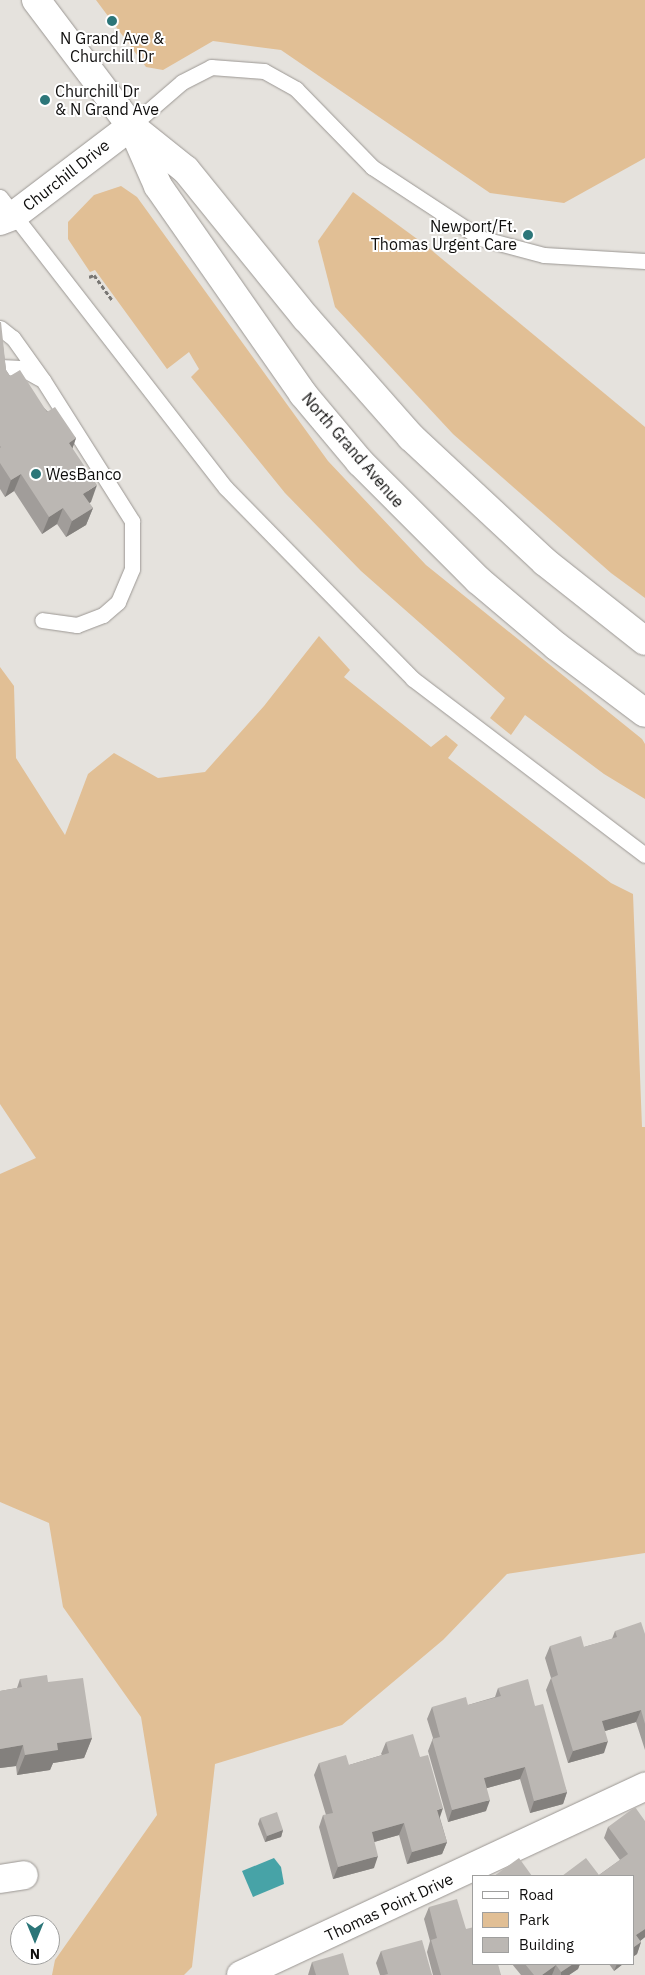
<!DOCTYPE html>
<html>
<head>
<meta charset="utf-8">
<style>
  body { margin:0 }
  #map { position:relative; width:645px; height:1975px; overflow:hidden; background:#e5e2dd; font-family:"IBM Plex Sans",sans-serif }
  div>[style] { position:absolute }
  .green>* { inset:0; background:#e1bf95 }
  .water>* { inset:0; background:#47a3a7 }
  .path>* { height:3px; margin-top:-1.5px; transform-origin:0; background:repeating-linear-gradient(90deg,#797774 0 4px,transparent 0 6.5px) }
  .roads { filter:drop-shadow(0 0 1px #9b9793) drop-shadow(0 0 1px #9b9793) }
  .service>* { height:15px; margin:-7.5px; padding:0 7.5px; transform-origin:7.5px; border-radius:7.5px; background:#fff }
  .minor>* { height:28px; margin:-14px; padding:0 14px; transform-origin:14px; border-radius:14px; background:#fff }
  .secondary>* { height:28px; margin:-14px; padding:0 14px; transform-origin:14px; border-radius:14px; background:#fff }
  .wall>* { inset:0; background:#a19d9a }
  .shaded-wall>* { inset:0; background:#83807d }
  .building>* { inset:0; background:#bbb7b3 }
  .dots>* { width:14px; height:14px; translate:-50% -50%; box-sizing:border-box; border:2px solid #fff; border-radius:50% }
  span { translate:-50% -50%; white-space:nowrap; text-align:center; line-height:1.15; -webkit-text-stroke:4px #fff; paint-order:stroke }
  .poi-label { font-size:16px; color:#0f0e0d }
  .left { translate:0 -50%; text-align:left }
  .right { translate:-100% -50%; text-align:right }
  .street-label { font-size:16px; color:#0f0e0d }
  .legend { position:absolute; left:472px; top:1875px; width:162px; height:90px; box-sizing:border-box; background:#fff; border:1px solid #9f9f9e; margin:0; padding:6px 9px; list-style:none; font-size:15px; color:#0f0e0d }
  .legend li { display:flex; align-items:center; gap:10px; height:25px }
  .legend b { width:25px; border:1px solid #9f9f9e }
  .north { position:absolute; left:10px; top:1915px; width:50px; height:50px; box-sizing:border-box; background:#fff; border:1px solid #9f9f9e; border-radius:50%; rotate:180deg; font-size:14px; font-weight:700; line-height:20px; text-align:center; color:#0f0e0d }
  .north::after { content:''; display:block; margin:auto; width:18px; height:22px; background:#2c7679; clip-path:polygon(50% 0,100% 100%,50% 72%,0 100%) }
</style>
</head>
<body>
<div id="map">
  <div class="green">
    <div style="clip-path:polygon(96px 0,645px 0,645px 158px,564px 203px,490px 193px,281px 50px,213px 41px,163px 70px,146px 67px)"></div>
    <div style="clip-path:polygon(121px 186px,137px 197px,328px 461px,426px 565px,642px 739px,645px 744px,645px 799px,604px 774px,525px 715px,511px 735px,490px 718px,505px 698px,361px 571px,285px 493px,191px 377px,199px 369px,189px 352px,167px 369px,95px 270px,90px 272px,68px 239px,68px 222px,94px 195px)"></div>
    <div style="clip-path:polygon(353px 192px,424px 244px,645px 427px,645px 598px,611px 573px,453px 434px,335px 307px,318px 241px)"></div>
    <div style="clip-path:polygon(319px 636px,350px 670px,344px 677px,431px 747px,446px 735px,458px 745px,448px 758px,611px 883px,633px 894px,642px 1127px,645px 1127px,645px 1553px,507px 1574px,443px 1640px,342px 1725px,215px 1764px,192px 1967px,184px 1975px,52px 1975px,55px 1960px,157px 1815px,141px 1717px,63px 1607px,49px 1523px,0 1502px,0 1174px,36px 1158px,0 1104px,0 667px,14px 686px,16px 758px,65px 835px,88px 774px,114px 753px,158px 778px,205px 772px,264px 706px)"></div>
  </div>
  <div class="water">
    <div style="clip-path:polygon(274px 1858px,281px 1867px,284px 1884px,253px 1897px,242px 1871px)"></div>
  </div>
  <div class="path">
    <div style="left:89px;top:277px;width:5px;rotate:-22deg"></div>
    <div style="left:94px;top:275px;width:31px;rotate:54deg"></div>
  </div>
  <div class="roads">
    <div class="service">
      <div style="left:131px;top:126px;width:67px;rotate:-40.8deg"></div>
      <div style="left:182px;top:82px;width:33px;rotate:-27deg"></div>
      <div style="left:211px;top:67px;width:53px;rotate:4.3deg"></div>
      <div style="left:264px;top:71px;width:37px;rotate:29deg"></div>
      <div style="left:296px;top:89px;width:109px;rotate:45.7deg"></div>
      <div style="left:372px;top:167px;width:129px;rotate:33.3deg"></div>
      <div style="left:480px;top:238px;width:66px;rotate:14.9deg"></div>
      <div style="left:544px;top:255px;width:101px;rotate:3.4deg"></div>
      <div style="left:0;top:197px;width:368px;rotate:52.2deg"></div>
      <div style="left:226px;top:488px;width:267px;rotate:45.6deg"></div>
      <div style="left:413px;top:679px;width:291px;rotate:37.2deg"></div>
      <div style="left:0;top:328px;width:16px;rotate:38deg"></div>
      <div style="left:13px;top:338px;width:52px;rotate:54.5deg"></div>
      <div style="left:43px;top:380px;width:167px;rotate:57.7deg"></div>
      <div style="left:132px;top:521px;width:48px;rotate:90deg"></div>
      <div style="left:132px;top:569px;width:36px;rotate:113deg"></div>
      <div style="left:118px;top:602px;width:20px;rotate:139deg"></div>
      <div style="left:103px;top:615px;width:28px;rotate:159deg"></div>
      <div style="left:77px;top:625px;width:35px;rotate:-172deg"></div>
      <div style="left:0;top:367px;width:21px;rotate:3deg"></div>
      <div style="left:21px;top:368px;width:21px;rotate:29deg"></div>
    </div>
    <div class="minor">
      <div style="left:0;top:221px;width:14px;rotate:-21deg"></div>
      <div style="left:13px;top:216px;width:148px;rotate:-37.3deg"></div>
      <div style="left:0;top:1879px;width:24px;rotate:-9deg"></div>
      <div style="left:241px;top:1975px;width:446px;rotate:-25deg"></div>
    </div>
    <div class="secondary">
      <div style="left:36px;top:0;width:158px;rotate:53deg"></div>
      <div style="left:131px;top:126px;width:70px;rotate:38.7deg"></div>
      <div style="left:186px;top:170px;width:191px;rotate:51deg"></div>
      <div style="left:306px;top:318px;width:159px;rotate:48.6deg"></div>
      <div style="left:411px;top:437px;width:183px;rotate:43deg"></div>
      <div style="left:545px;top:562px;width:127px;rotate:38.3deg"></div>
      <div style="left:133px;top:129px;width:62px;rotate:66.3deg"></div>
      <div style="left:158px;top:186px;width:254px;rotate:55.1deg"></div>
      <div style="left:303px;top:394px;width:89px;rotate:50deg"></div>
      <div style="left:360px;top:462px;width:167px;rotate:45deg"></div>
      <div style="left:478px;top:580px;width:102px;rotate:40.2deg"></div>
      <div style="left:556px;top:646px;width:111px;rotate:37deg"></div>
    </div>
  </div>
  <div class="wall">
    <div style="clip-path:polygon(0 322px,6px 370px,10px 376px,76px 438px,72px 449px,91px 502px,89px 503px,93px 508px,86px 525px,66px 537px,57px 524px,42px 534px,14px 491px,5px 497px,0 489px)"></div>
    <div style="clip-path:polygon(615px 1631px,645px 1634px,645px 1750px,636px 1722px,605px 1731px,604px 1753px,568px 1763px,546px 1690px,551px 1678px,545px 1658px,550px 1646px,584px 1647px,612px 1639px)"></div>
    <div style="clip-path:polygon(20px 1679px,48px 1682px,92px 1738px,84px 1758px,53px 1763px,50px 1770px,17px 1775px,16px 1766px,0 1768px,0 1691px,17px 1688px)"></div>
    <div style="clip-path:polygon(498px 1688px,535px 1706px,567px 1792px,563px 1804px,530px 1813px,520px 1779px,487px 1788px,486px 1811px,448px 1822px,428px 1751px,433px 1738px,427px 1719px,432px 1707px,468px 1705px,495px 1697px)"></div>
    <div style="clip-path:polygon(386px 1742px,420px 1757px,440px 1818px,447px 1842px,442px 1854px,407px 1864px,399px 1835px,374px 1842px,374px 1868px,333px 1879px,319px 1827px,323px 1815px,326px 1815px,314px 1775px,319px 1763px,349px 1765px,382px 1755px,381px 1754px)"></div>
    <div style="clip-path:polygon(260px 1818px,283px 1830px,281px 1837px,265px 1842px,258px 1824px)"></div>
    <div style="clip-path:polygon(645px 1821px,645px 1937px,640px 1941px,641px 1942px,637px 1954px,634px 1956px,634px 1876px,599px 1875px,620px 1860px,604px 1838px,608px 1827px)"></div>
    <div style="clip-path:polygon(429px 1907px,466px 1929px,501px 1975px,433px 1975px,427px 1952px,430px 1941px,424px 1919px)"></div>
    <div style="clip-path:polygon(381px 1951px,432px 1975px,380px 1975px,376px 1963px)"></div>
    <div style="clip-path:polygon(312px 1962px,349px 1975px,308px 1975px)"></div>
    <div style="clip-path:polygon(512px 1964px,580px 1964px,578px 1969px,569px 1975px,521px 1975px)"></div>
    <div style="clip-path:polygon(609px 1964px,623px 1964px,614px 1971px)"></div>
  </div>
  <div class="shaded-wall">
    <div style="clip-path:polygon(76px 438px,70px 455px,69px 443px)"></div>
    <div style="clip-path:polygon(21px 474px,14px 491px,5px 497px,11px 480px)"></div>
    <div style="clip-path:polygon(97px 485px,91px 502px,77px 510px,83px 494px)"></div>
    <div style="clip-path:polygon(63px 508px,57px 524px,42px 534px,49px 517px)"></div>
    <div style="clip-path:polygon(93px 508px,86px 525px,66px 537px,72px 521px)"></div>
    <div style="clip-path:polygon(641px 1710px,636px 1722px,598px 1733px,602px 1721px)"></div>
    <div style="clip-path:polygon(92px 1738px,84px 1758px,53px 1763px,50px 1770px,17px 1775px,25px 1755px,57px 1743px)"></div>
    <div style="clip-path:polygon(608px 1741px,604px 1753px,568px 1763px,573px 1751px)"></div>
    <div style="clip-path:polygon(23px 1745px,16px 1766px,0 1768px,0 1749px)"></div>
    <div style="clip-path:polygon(525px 1767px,520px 1779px,480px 1790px,484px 1778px)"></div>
    <div style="clip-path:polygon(567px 1792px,563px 1804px,530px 1813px,534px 1801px)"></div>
    <div style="clip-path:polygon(490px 1800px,486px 1811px,448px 1822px,452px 1810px)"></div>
    <div style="clip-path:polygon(443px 1808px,439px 1820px,437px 1810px)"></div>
    <div style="clip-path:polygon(404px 1823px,399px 1835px,367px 1844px,372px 1832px)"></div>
    <div style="clip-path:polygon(283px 1830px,281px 1837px,265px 1842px,267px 1836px)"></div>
    <div style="clip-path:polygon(447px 1842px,442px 1854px,407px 1864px,412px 1852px)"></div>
    <div style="clip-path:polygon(378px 1856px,374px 1868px,333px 1879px,338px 1867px)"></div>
    <div style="clip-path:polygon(645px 1929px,645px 1937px,634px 1946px,636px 1935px)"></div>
    <div style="clip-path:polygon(641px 1942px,637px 1954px,634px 1956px,634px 1947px)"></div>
    <div style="clip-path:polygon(573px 1964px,580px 1964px,578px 1969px,569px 1975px,561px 1975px,561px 1972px)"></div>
    <div style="clip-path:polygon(617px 1964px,623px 1964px,614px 1971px)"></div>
    <div style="clip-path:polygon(556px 1965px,552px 1975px,542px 1975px)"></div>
  </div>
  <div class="building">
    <div style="clip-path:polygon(0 322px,1px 322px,6px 370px,10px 376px,20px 370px,47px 412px,55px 407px,76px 438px,69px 443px,97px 485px,83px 494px,93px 508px,72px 521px,63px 508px,49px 517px,21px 474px,11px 480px,0 463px,0 448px,1px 447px,0 446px)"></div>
    <div style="clip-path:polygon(641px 1622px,645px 1634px,645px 1724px,641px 1710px,602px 1721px,608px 1741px,573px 1751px,551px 1678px,558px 1675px,550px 1646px,581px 1636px,584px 1647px,617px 1637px,615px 1631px)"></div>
    <div style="clip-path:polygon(47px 1675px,48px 1682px,83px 1678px,92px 1738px,57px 1743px,58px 1750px,25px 1755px,23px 1745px,0 1749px,0 1691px,22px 1687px,20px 1679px)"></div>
    <div style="clip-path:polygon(528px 1679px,535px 1706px,543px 1704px,567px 1792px,534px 1801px,525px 1767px,484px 1778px,490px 1800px,452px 1810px,432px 1739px,440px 1737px,432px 1707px,466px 1697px,468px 1705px,501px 1696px,498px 1688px)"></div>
    <div style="clip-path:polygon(413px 1734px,420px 1757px,428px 1755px,443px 1808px,437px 1810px,447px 1842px,412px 1852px,404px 1823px,372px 1832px,378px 1856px,338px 1867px,323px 1815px,333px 1813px,319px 1763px,346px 1755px,349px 1765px,389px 1753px,386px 1742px)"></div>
    <div style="clip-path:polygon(635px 1807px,645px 1821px,645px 1929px,636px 1935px,641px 1942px,634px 1947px,634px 1876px,562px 1876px,586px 1858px,599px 1875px,628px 1854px,608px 1827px)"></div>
    <div style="clip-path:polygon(277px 1812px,283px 1830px,267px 1836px,260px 1818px)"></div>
    <div style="clip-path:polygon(519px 1858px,532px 1876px,494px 1876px)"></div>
    <div style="clip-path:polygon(457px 1899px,466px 1929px,474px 1927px,474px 1964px,498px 1964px,501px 1975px,441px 1975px,431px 1940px,437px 1938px,429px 1907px)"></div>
    <div style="clip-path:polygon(422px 1940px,432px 1975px,384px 1975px,388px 1974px,381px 1951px)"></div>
    <div style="clip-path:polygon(343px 1953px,349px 1975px,316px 1975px,312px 1962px)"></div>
    <div style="clip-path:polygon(525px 1964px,573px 1964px,561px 1972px,556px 1965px,542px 1975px,534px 1975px)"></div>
  </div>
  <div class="dots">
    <div style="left:112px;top:21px;background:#2c7679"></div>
    <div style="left:45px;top:100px;background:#2c7679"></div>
    <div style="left:528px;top:235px;background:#2c7679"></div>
    <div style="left:36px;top:474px;background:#2c7679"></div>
  </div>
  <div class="poi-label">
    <span style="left:112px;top:47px">N Grand Ave &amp;<br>Churchill Dr</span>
    <span class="left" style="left:55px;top:100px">Churchill Dr<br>&amp; N Grand Ave</span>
    <span class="right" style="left:517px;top:235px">Newport/Ft.<br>Thomas Urgent Care</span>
    <span class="left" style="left:46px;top:474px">WesBanco</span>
  </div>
  <div class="street-label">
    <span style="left:66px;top:175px;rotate:-38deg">Churchill Drive</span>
    <span style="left:353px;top:450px;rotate:49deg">North Grand Avenue</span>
    <span style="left:389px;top:1907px;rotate:-25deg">Thomas Point Drive</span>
  </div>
  <ul class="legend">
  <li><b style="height:6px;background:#fff"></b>Road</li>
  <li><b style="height:14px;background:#e1bf95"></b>Park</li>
  <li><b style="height:14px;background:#bbb7b3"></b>Building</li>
  </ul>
  <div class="north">N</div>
</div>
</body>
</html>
